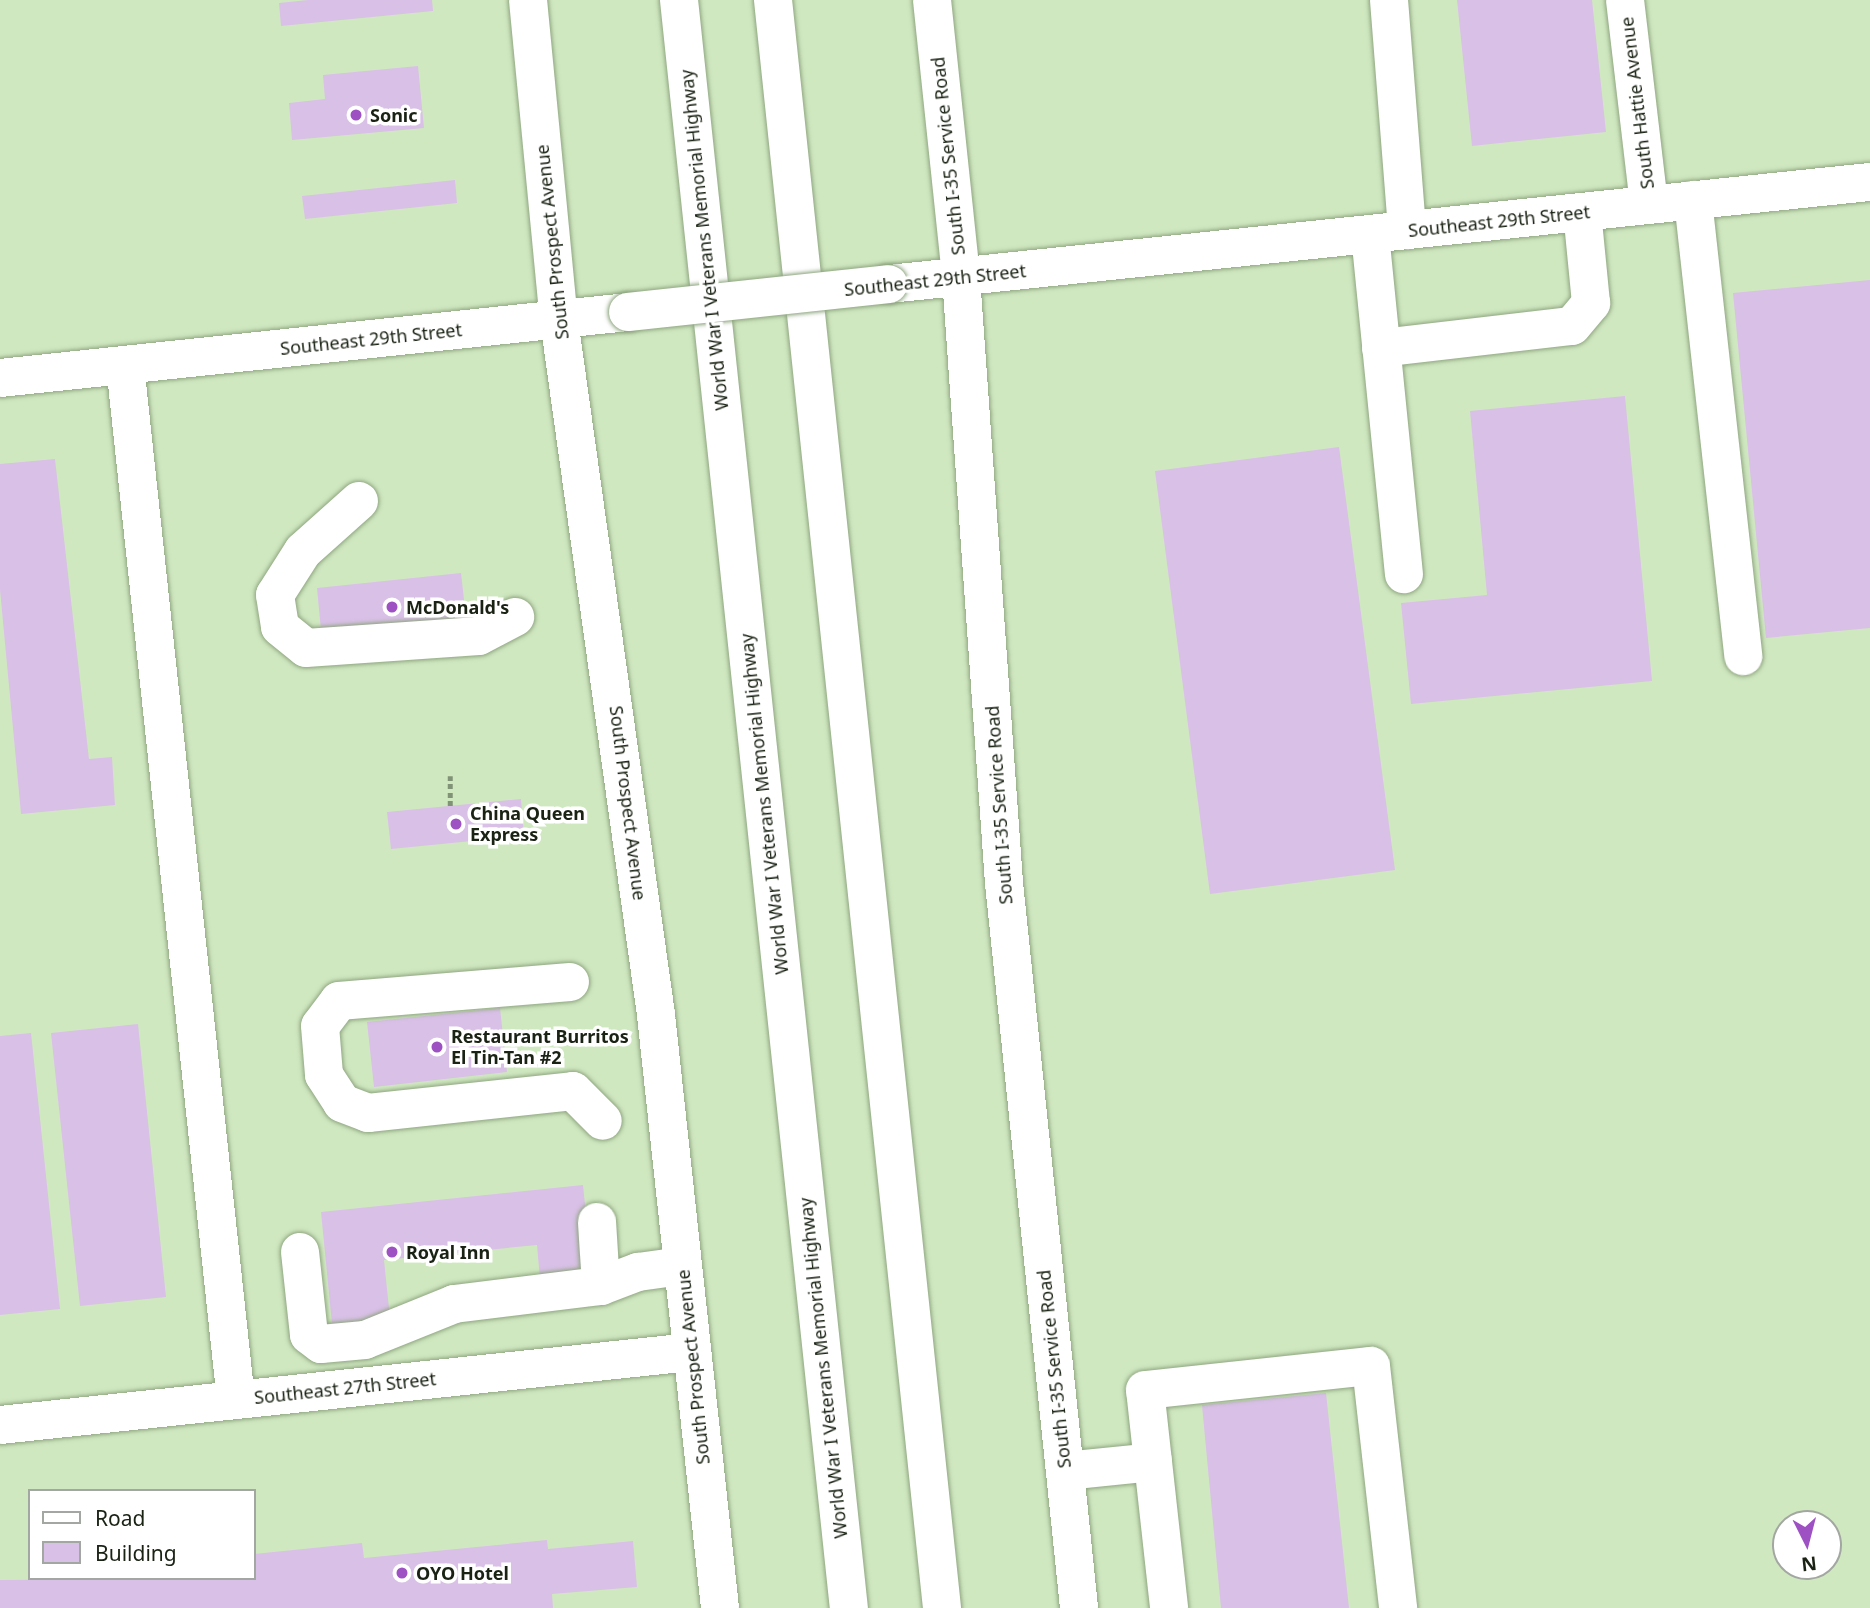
<!DOCTYPE html>
<html>
<head>
<meta charset="utf-8">
<style>
  body { margin:0 }
  #map { position:relative; width:1870px; height:1608px; overflow:hidden; background:#d0e8c0; font-family:"Noto Sans",sans-serif }
  div>[style] { position:absolute }
  .building>* { inset:0; background:#d9c0e7 }
  .path>* { height:4.5px; margin-top:-2.25px; transform-origin:0; background:repeating-linear-gradient(90deg,#819376 0 5px,transparent 0 8.5px) }
  .roads { filter:drop-shadow(0 0 2px #8fa681) drop-shadow(0 0 2px #8fa681) }
  .minor>* { height:38px; margin:-19px; padding:0 19px; transform-origin:19px; border-radius:19px; background:#fff }
  .major>* { height:38px; margin:-19px; padding:0 19px; transform-origin:19px; border-radius:19px; background:#fff }
  .highway>* { height:38px; margin:-19px; padding:0 19px; transform-origin:19px; border-radius:19px; background:#fff }
  .bridges { filter:drop-shadow(0 0 2px #8fa681) drop-shadow(0 0 2px #8fa681) }
  .major-bridge>* { height:38px; margin:-19px; padding:0 19px; transform-origin:19px; border-radius:19px; background:#fff }
  .dots>* { width:19px; height:19px; translate:-50% -50%; box-sizing:border-box; border:4px solid #fff; border-radius:50% }
  span { translate:-50% -50%; white-space:nowrap; text-align:center; line-height:1.15; -webkit-text-stroke:7px #fff; paint-order:stroke }
  .street-label { font-size:18px; color:#192213 }
  .poi-label { font-size:18px; color:#192213; font-weight:700 }
  .left { translate:0 -50%; text-align:left }
  .legend { position:absolute; left:28px; top:1489px; width:228px; height:91px; box-sizing:border-box; background:#fff; border:2px solid #a3a7a1; margin:0; padding:9px 12px; list-style:none; font-size:21px; color:#192213 }
  .legend li { display:flex; align-items:center; gap:14px; height:35px }
  .legend b { width:35px; border:2px solid #a3a7a1 }
  .north { position:absolute; left:1772px; top:1510px; width:70px; height:70px; box-sizing:border-box; background:#fff; border:2px solid #a3a7a1; border-radius:50%; rotate:174deg; font-size:19px; font-weight:700; line-height:28px; text-align:center; color:#192213 }
  .north::after { content:''; display:block; margin:auto; width:24px; height:32px; background:#9e51c2; clip-path:polygon(50% 0,100% 100%,50% 72%,0 100%) }
</style>
</head>
<body>
<div id="map">
  <div class="building">
    <div style="clip-path:polygon(308px 0,432px 0,433px 11px,281px 26px,279px 3px)"></div>
    <div style="clip-path:polygon(1457px 0,1592px 0,1606px 132px,1472px 146px)"></div>
    <div style="clip-path:polygon(418px 66px,424px 128px,292px 140px,289px 103px,325px 99px,323px 75px)"></div>
    <div style="clip-path:polygon(455px 180px,457px 203px,305px 219px,302px 196px)"></div>
    <div style="clip-path:polygon(1870px 280px,1870px 628px,1766px 638px,1733px 293px)"></div>
    <div style="clip-path:polygon(1625px 396px,1652px 681px,1411px 704px,1401px 603px,1487px 595px,1470px 411px)"></div>
    <div style="clip-path:polygon(1339px 447px,1395px 870px,1210px 894px,1155px 471px)"></div>
    <div style="clip-path:polygon(55px 459px,89px 759px,112px 757px,115px 805px,21px 814px,0 590px,0 464px)"></div>
    <div style="clip-path:polygon(461px 573px,467px 626px,322px 641px,317px 588px)"></div>
    <div style="clip-path:polygon(521px 799px,524px 836px,391px 849px,387px 812px)"></div>
    <div style="clip-path:polygon(500px 1008px,507px 1072px,374px 1087px,367px 1022px)"></div>
    <div style="clip-path:polygon(138px 1024px,166px 1297px,80px 1306px,51px 1033px)"></div>
    <div style="clip-path:polygon(31px 1033px,60px 1309px,0 1315px,0 1036px)"></div>
    <div style="clip-path:polygon(583px 1185px,592px 1273px,540px 1279px,537px 1245px,384px 1260px,390px 1318px,332px 1324px,321px 1212px)"></div>
    <div style="clip-path:polygon(1326px 1393px,1349px 1608px,1221px 1608px,1202px 1405px)"></div>
    <div style="clip-path:polygon(547px 1540px,548px 1549px,633px 1541px,637px 1587px,552px 1594px,553px 1608px,0 1608px,0 1580px,254px 1578px,254px 1554px,362px 1543px,364px 1558px)"></div>
  </div>
  <div class="path">
    <div style="left:450px;top:806px;width:30px;rotate:-90deg"></div>
  </div>
  <div class="roads">
    <div class="minor">
      <div style="left:1389px;top:0;width:231px;rotate:85.5deg"></div>
      <div style="left:1625px;top:0;width:206px;rotate:83.3deg"></div>
      <div style="left:1693px;top:200px;width:459px;rotate:83.7deg"></div>
      <div style="left:1370px;top:234px;width:342px;rotate:84.3deg"></div>
      <div style="left:1381px;top:348px;width:192px;rotate:-6.6deg"></div>
      <div style="left:1572px;top:326px;width:30px;rotate:-50deg"></div>
      <div style="left:1591px;top:303px;width:91px;rotate:-95.6deg"></div>
      <div style="left:125px;top:365px;width:1041px;rotate:83.88deg"></div>
      <div style="left:359px;top:501px;width:75px;rotate:138.2deg"></div>
      <div style="left:303px;top:551px;width:52px;rotate:122.5deg"></div>
      <div style="left:275px;top:595px;width:32px;rotate:81deg"></div>
      <div style="left:280px;top:627px;width:33px;rotate:39deg"></div>
      <div style="left:306px;top:648px;width:173px;rotate:-4deg"></div>
      <div style="left:479px;top:636px;width:41px;rotate:-27.8deg"></div>
      <div style="left:570px;top:982px;width:232px;rotate:175.3deg"></div>
      <div style="left:339px;top:1001px;width:31px;rotate:127deg"></div>
      <div style="left:320px;top:1026px;width:49px;rotate:85.3deg"></div>
      <div style="left:324px;top:1075px;width:33px;rotate:57deg"></div>
      <div style="left:342px;top:1103px;width:28px;rotate:21deg"></div>
      <div style="left:368px;top:1113px;width:206px;rotate:-6.1deg"></div>
      <div style="left:573px;top:1091px;width:42px;rotate:45deg"></div>
      <div style="left:597px;top:1222px;width:64px;rotate:86.4deg"></div>
      <div style="left:300px;top:1252px;width:83px;rotate:83.8deg"></div>
      <div style="left:309px;top:1335px;width:15px;rotate:37deg"></div>
      <div style="left:321px;top:1344px;width:44px;rotate:-5.2deg"></div>
      <div style="left:365px;top:1340px;width:96px;rotate:-22deg"></div>
      <div style="left:454px;top:1304px;width:148px;rotate:-7deg"></div>
      <div style="left:601px;top:1286px;width:40px;rotate:-21deg"></div>
      <div style="left:638px;top:1272px;width:44px;rotate:-7.8deg"></div>
      <div style="left:0;top:1425px;width:695px;rotate:-6.03deg"></div>
      <div style="left:1153px;top:1462px;width:72px;rotate:-96.3deg"></div>
      <div style="left:1145px;top:1390px;width:227px;rotate:-6.1deg"></div>
      <div style="left:1371px;top:1366px;width:244px;rotate:83.6deg"></div>
      <div style="left:1065px;top:1471px;width:88px;rotate:-5.8deg"></div>
      <div style="left:1153px;top:1462px;width:147px;rotate:83.7deg"></div>
    </div>
    <div class="major">
      <div style="left:528px;top:0;width:321px;rotate:84.5deg"></div>
      <div style="left:559px;top:320px;width:702px;rotate:82.05deg"></div>
      <div style="left:656px;top:1015px;width:596px;rotate:83.84deg"></div>
      <div style="left:932px;top:0;width:279px;rotate:84deg"></div>
      <div style="left:961px;top:277px;width:608px;rotate:85.94deg"></div>
      <div style="left:1004px;top:883px;width:729px;rotate:84.09deg"></div>
      <div style="left:889px;top:284px;width:986px;rotate:-5.94deg"></div>
      <div style="left:0;top:378px;width:631px;rotate:-6deg"></div>
    </div>
    <div class="highway">
      <div style="left:679px;top:0;width:1617px;rotate:83.97deg"></div>
      <div style="left:773px;top:0;width:1617px;rotate:84deg"></div>
    </div>
  </div>
  <div class="bridges">
    <div class="major-bridge">
      <div style="left:628px;top:312px;width:262px;rotate:-6.1deg"></div>
    </div>
  </div>
  <div class="dots">
    <div style="left:356px;top:115px;background:#9e51c2"></div>
    <div style="left:392px;top:607px;background:#9e51c2"></div>
    <div style="left:456px;top:824px;background:#9e51c2"></div>
    <div style="left:437px;top:1047px;background:#9e51c2"></div>
    <div style="left:392px;top:1252px;background:#9e51c2"></div>
    <div style="left:402px;top:1573px;background:#9e51c2"></div>
  </div>
  <div class="street-label">
    <span style="left:1637px;top:103px;rotate:-97deg">South Hattie Avenue</span>
    <span style="left:948px;top:156px;rotate:-96deg">South I-35 Service Road</span>
    <span style="left:1499px;top:221px;rotate:-6deg">Southeast 29th Street</span>
    <span style="left:704px;top:240px;rotate:-96deg">World War I Veterans Memorial Highway</span>
    <span style="left:552px;top:242px;rotate:-96deg">South Prospect Avenue</span>
    <span style="left:935px;top:280px;rotate:-6deg">Southeast 29th Street</span>
    <span style="left:371px;top:339px;rotate:-6deg">Southeast 29th Street</span>
    <span style="left:628px;top:803px;rotate:83deg">South Prospect Avenue</span>
    <span style="left:764px;top:804px;rotate:-96deg">World War I Veterans Memorial Highway</span>
    <span style="left:999px;top:805px;rotate:-94deg">South I-35 Service Road</span>
    <span style="left:693px;top:1367px;rotate:-96deg">South Prospect Avenue</span>
    <span style="left:823px;top:1368px;rotate:-96deg">World War I Veterans Memorial Highway</span>
    <span style="left:1054px;top:1369px;rotate:-96deg">South I-35 Service Road</span>
    <span style="left:345px;top:1388px;rotate:-6deg">Southeast 27th Street</span>
  </div>
  <div class="poi-label">
    <span class="left" style="left:370px;top:115px">Sonic</span>
    <span class="left" style="left:406px;top:607px">McDonald's</span>
    <span class="left" style="left:470px;top:824px">China Queen<br>Express</span>
    <span class="left" style="left:451px;top:1047px">Restaurant Burritos<br>El Tin-Tan #2</span>
    <span class="left" style="left:406px;top:1252px">Royal Inn</span>
    <span class="left" style="left:416px;top:1573px">OYO Hotel</span>
  </div>
  <ul class="legend">
  <li><b style="height:9px;background:#fff"></b>Road</li>
  <li><b style="height:19px;background:#d9c0e7"></b>Building</li>
  </ul>
  <div class="north">N</div>
</div>
</body>
</html>
